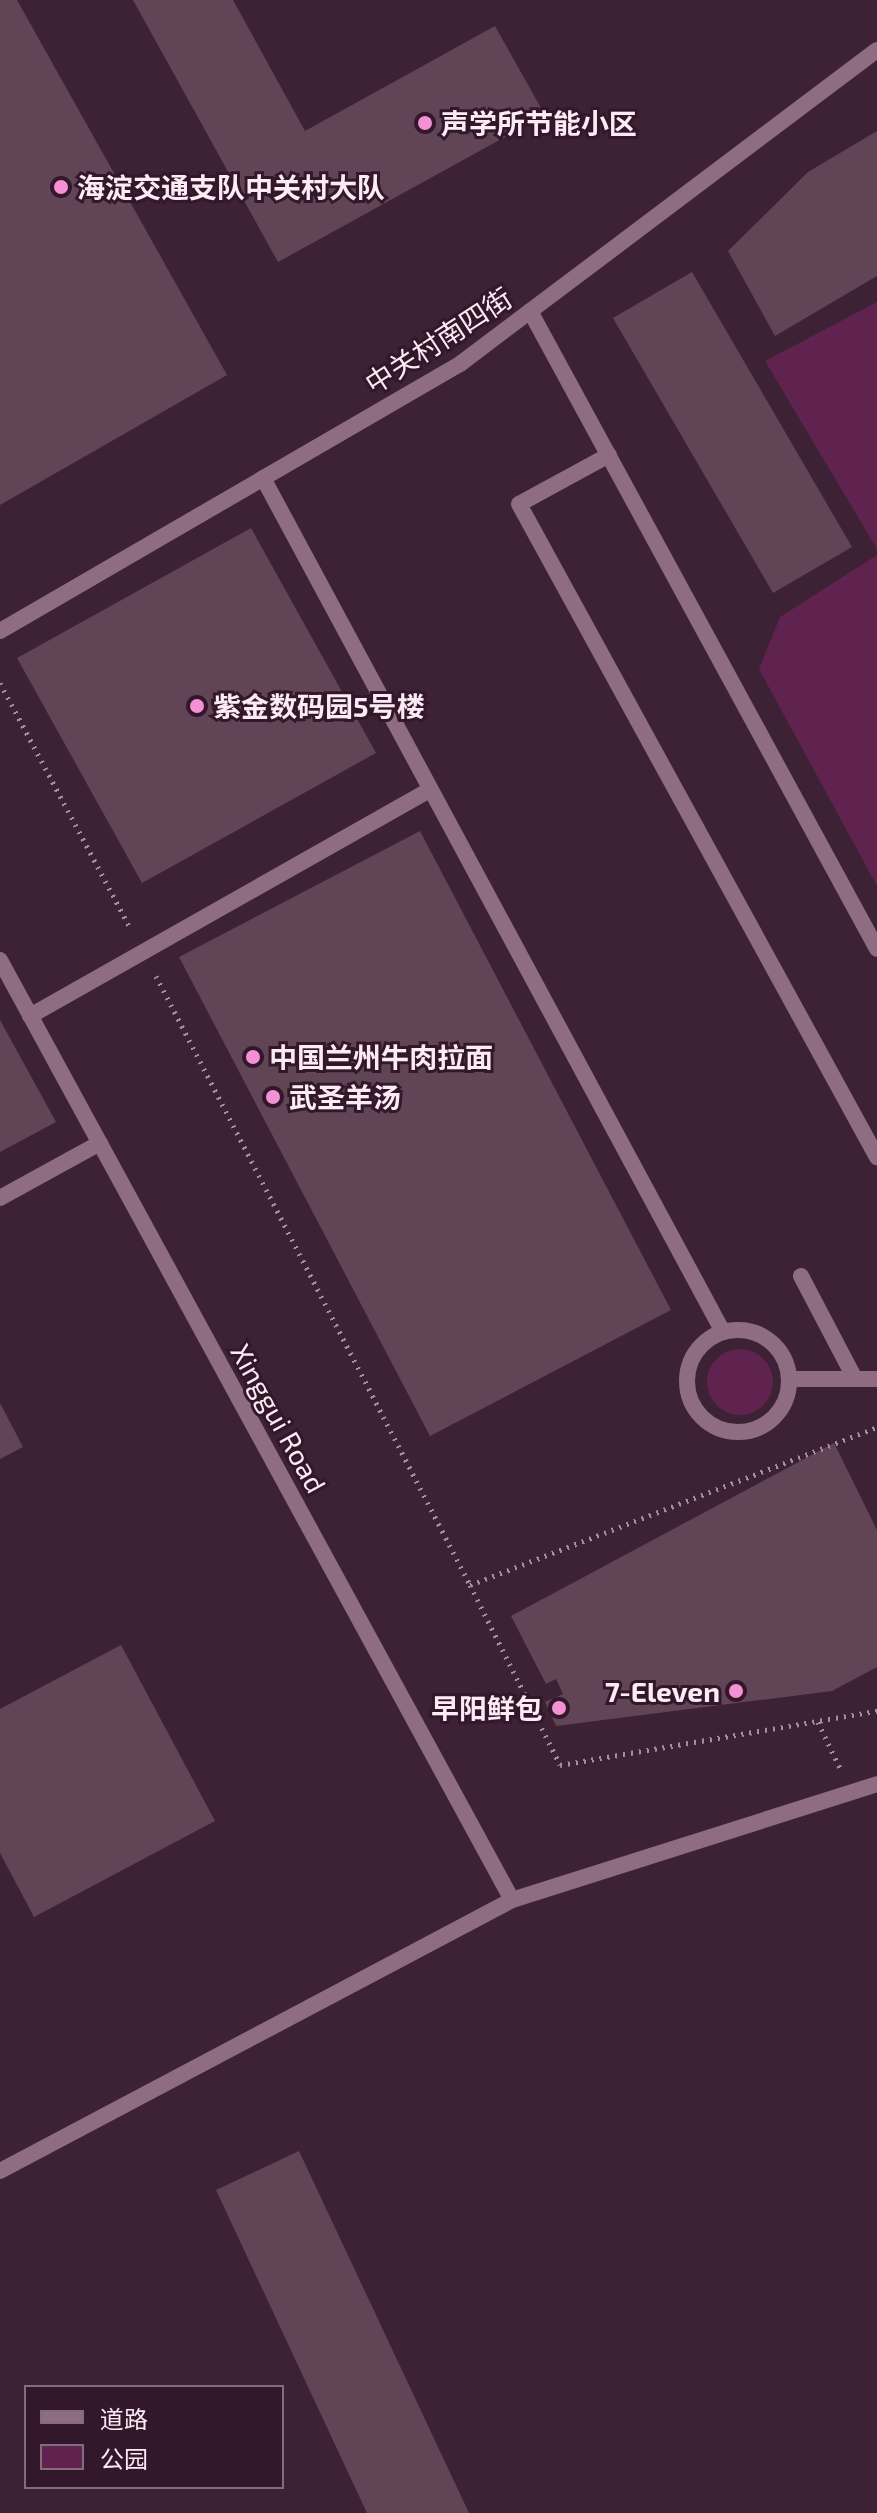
<!DOCTYPE html>
<html>
<head>
<meta charset="utf-8">
<style>
  body { margin:0 }
  #map { position:relative; width:877px; height:2513px; overflow:hidden; background:#3c2234; font-family:"Exo 2","Noto Sans SC",sans-serif }
  div>[style] { position:absolute }
  .green>* { inset:0; background:#60234f }
  .round { border-radius:50% }
  .building>* { inset:0; background:#614557 }
  .path>* { height:5px; margin-top:-2.5px; transform-origin:0; background:repeating-linear-gradient(90deg,#a48f9d 0 2px,transparent 0 8px) }
  .service>* { height:16px; margin:-8px; padding:0 8px; transform-origin:8px; border-radius:8px; background:#8e6d82 }
  .service>.ring { margin:-8px; padding:0; box-sizing:content-box; background:none; border:16px solid #8e6d82; border-radius:50% }
  .minor>* { height:16px; margin:-8px; padding:0 8px; transform-origin:8px; border-radius:8px; background:#8e6d82 }
  .tertiary>* { height:16px; margin:-8px; padding:0 8px; transform-origin:8px; border-radius:8px; background:#8e6d82 }
  .dots>* { width:22px; height:22px; translate:-50% -50%; box-sizing:border-box; border:4px solid #32182a; border-radius:50% }
  span { translate:-50% -50%; white-space:nowrap; text-align:center; line-height:1.15; -webkit-text-stroke:6px #32182a; paint-order:stroke }
  .poi-label { font-size:28px; color:#fceaf5; font-weight:700 }
  .left { translate:0 -50%; text-align:left }
  .right { translate:-100% -50%; text-align:right }
  .street-label { font-size:28px; color:#fceaf5 }
  .legend { position:absolute; left:24px; top:2385px; width:260px; height:104px; box-sizing:border-box; background:#32182a; border:2px solid #836c7b; margin:0; padding:10px 14px; list-style:none; font-size:24px; color:#fceaf5 }
  .legend li { display:flex; align-items:center; gap:16px; height:40px }
  .legend b { width:40px; border:2px solid #836c7b }
</style>
</head>
<body>
<div id="map">
  <div class="green">
    <div style="clip-path:polygon(877px 302px,877px 549px,765px 361px)"></div>
    <div style="clip-path:polygon(877px 555px,877px 886px,759px 669px,780px 617px)"></div>
    <div class="round" style="left:707px;top:1349px;width:66px;height:66px"></div>
  </div>
  <div class="building">
    <div style="clip-path:polygon(0 0,17px 0,227px 375px,0 505px)"></div>
    <div style="clip-path:polygon(133px 0,233px 0,305px 131px,495px 26px,545px 115px,278px 262px)"></div>
    <div style="clip-path:polygon(877px 131px,877px 276px,775px 336px,728px 251px,808px 172px)"></div>
    <div style="clip-path:polygon(692px 272px,852px 547px,773px 593px,613px 318px)"></div>
    <div style="clip-path:polygon(251px 528px,376px 753px,142px 883px,17px 658px)"></div>
    <div style="clip-path:polygon(420px 831px,671px 1310px,430px 1436px,179px 957px)"></div>
    <div style="clip-path:polygon(0 1020px,56px 1122px,0 1152px)"></div>
    <div style="clip-path:polygon(0 1403px,23px 1447px,0 1459px)"></div>
    <div style="clip-path:polygon(834px 1443px,877px 1530px,877px 1667px,832px 1691px,556px 1726px,545px 1702px,563px 1694px,556px 1679px,546px 1684px,511px 1616px)"></div>
    <div style="clip-path:polygon(121px 1645px,215px 1821px,34px 1917px,0 1853px,0 1709px)"></div>
    <div style="clip-path:polygon(299px 2151px,469px 2513px,367px 2513px,216px 2190px)"></div>
  </div>
  <div class="path">
    <div style="left:0;top:683px;width:277px;rotate:62deg"></div>
    <div style="left:156px;top:976px;width:685px;rotate:62.72deg"></div>
    <div style="left:470px;top:1585px;width:437px;rotate:-21.2deg"></div>
    <div style="left:470px;top:1585px;width:201px;rotate:63.4deg"></div>
    <div style="left:560px;top:1765px;width:322px;rotate:-9.7deg"></div>
    <div style="left:818px;top:1722px;width:51px;rotate:64.4deg"></div>
  </div>
  <div class="service">
    <div style="left:530px;top:311px;width:726px;rotate:61.46deg"></div>
    <div style="left:609px;top:455px;width:102px;rotate:151.4deg"></div>
    <div style="left:519px;top:504px;width:745px;rotate:61.27deg"></div>
    <div style="left:263px;top:478px;width:970px;rotate:61.69deg"></div>
    <div style="left:30px;top:1016px;width:459px;rotate:-29.5deg"></div>
    <div style="left:801px;top:1276px;width:116px;rotate:62.3deg"></div>
    <div class="ring" style="left:687px;top:1330px;width:86px;height:86px"></div>
    <div style="left:792px;top:1379px;width:85px"></div>
  </div>
  <div class="minor">
    <div style="left:0;top:1198px;width:114px;rotate:-28.8deg"></div>
    <div style="left:0;top:2171px;width:579px;rotate:-27.89deg"></div>
    <div style="left:512px;top:1900px;width:383px;rotate:-17.6deg"></div>
  </div>
  <div class="tertiary">
    <div style="left:0;top:631px;width:532px;rotate:-30.13deg"></div>
    <div style="left:460px;top:364px;width:522px;rotate:-36.98deg"></div>
    <div style="left:0;top:960px;width:1070px;rotate:61.42deg"></div>
  </div>
  <div class="dots">
    <div style="left:425px;top:123px;background:#f491d4"></div>
    <div style="left:61px;top:187px;background:#f491d4"></div>
    <div style="left:197px;top:706px;background:#f491d4"></div>
    <div style="left:253px;top:1057px;background:#f491d4"></div>
    <div style="left:273px;top:1097px;background:#f491d4"></div>
    <div style="left:736px;top:1691px;background:#f491d4"></div>
    <div style="left:559px;top:1708px;background:#f491d4"></div>
  </div>
  <div class="poi-label">
    <span class="left" style="left:441px;top:123px">声学所节能小区</span>
    <span class="left" style="left:77px;top:187px">海淀交通支队中关村大队</span>
    <span class="left" style="left:213px;top:706px">紫金数码园5号楼</span>
    <span class="left" style="left:269px;top:1057px">中国兰州牛肉拉面</span>
    <span class="left" style="left:289px;top:1097px">武圣羊汤</span>
    <span class="right" style="left:720px;top:1691px">7-Eleven</span>
    <span class="right" style="left:543px;top:1708px">早阳鲜包</span>
  </div>
  <div class="street-label">
    <span style="left:438px;top:340px;rotate:-33deg">中关村南四街</span>
    <span style="left:279px;top:1418px;rotate:61deg">Xinggui Road</span>
  </div>
  <ul class="legend">
  <li><b style="height:10px;background:#8e6d82"></b>道路</li>
  <li><b style="height:22px;background:#60234f"></b>公园</li>
  </ul>
</div>
</body>
</html>
